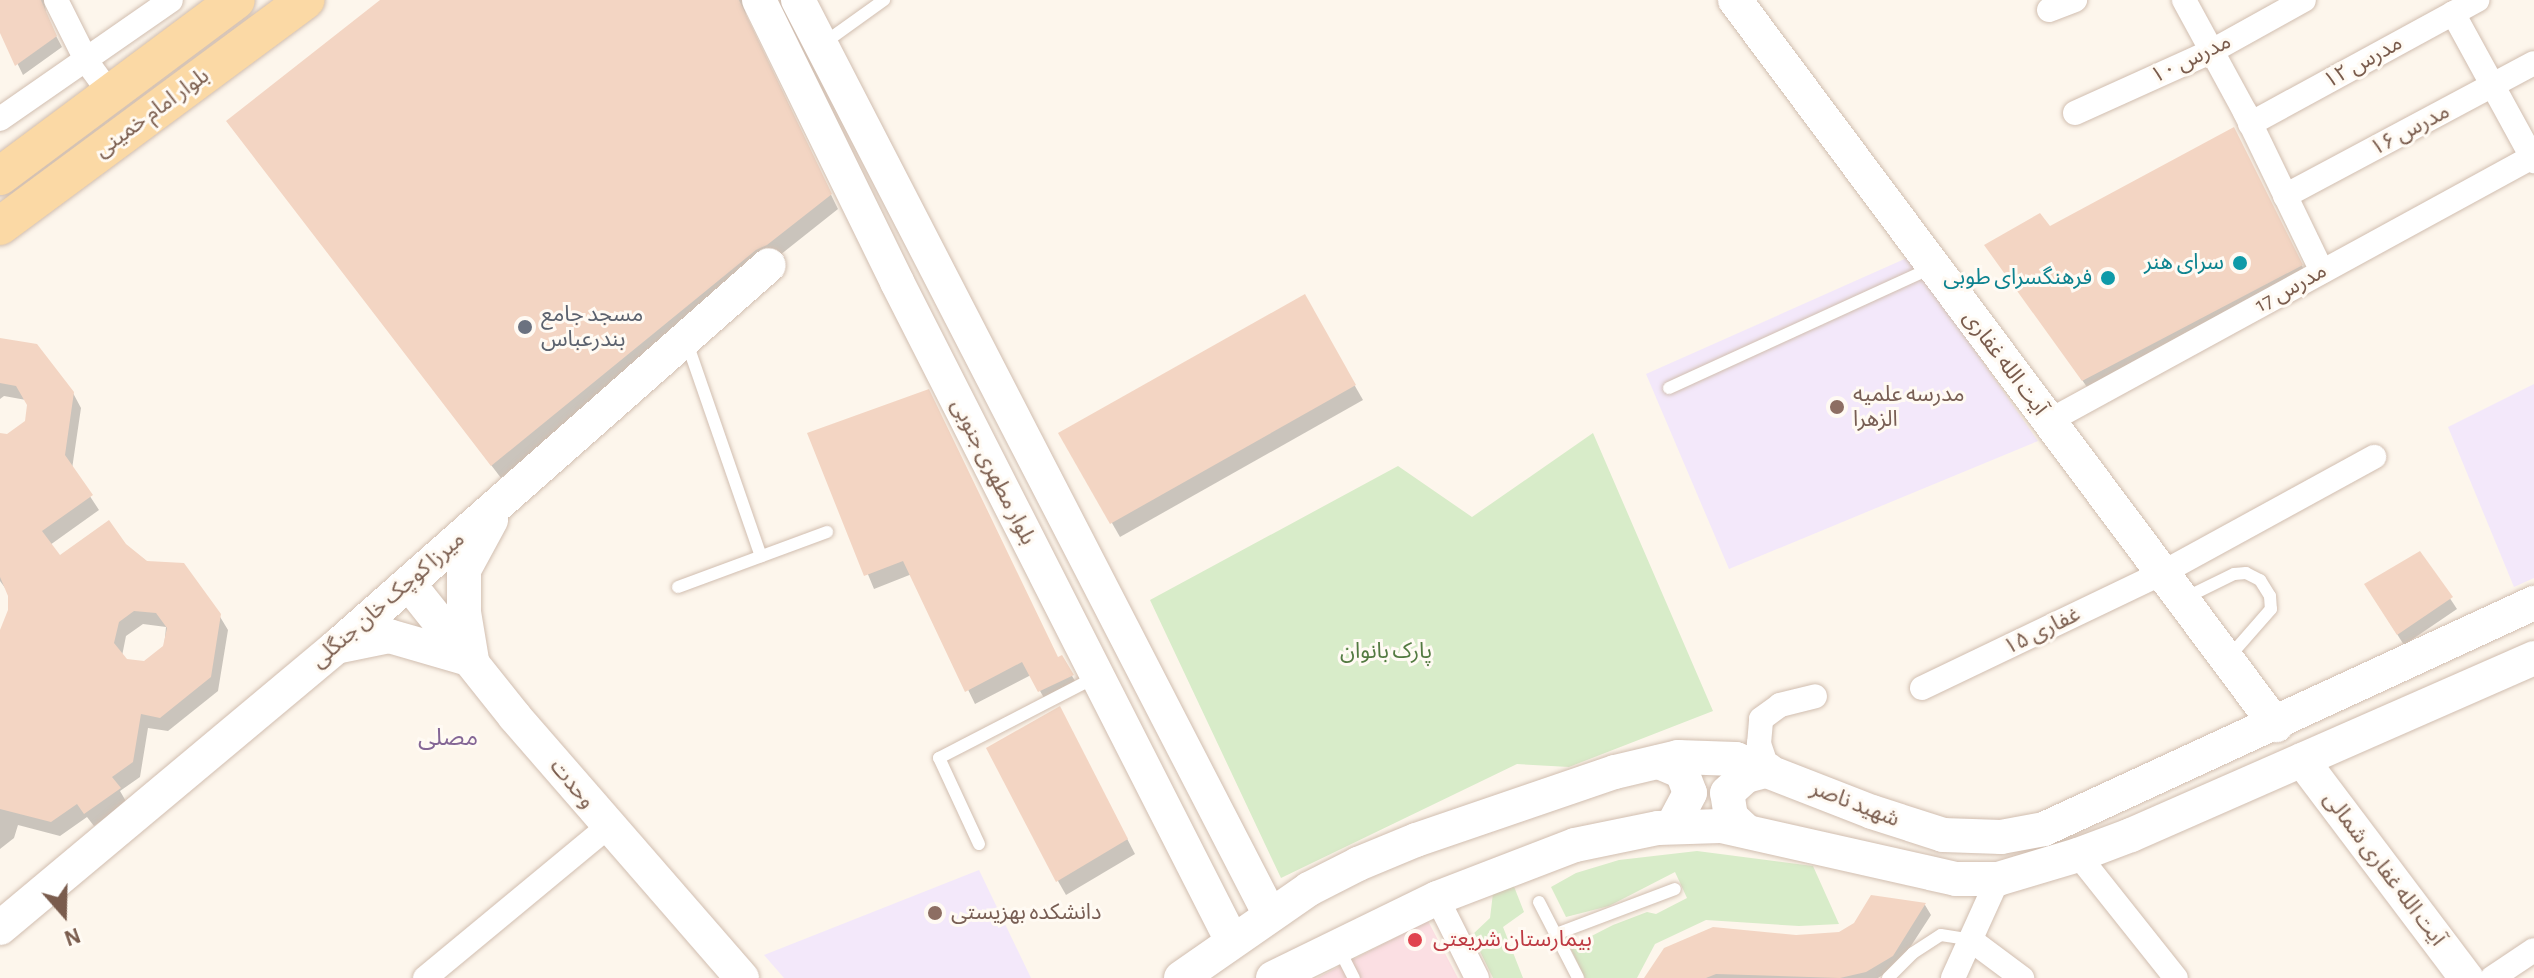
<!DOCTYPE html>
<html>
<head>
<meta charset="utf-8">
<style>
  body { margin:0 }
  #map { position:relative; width:2534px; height:978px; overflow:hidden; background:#fdf6ec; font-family:"Alegreya Sans","Noto Sans Arabic",sans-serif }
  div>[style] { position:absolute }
  .education>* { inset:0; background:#f3e8fa }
  .medical>* { inset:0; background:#fbdfe3 }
  .green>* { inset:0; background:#d8ecc9 }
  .shadow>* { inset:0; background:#0003 }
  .building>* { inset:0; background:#f3d5c3 }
  .roads { filter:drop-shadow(0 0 2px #d1beb0) drop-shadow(0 0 2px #d1beb0) }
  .lane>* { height:12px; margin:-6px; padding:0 6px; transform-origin:6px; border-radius:6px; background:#fff }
  .street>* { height:24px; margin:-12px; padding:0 12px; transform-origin:12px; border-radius:12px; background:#fff }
  .secondary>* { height:34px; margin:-17px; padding:0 17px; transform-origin:17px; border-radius:17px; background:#fff }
  .primary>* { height:38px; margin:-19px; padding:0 19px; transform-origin:19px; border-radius:19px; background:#fbd9a5 }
  .dots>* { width:22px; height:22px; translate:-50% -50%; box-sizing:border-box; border:4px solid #fffaf3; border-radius:50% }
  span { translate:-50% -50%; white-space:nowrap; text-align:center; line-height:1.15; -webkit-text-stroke:6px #fffaf3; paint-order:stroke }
  .street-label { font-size:22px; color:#7a5c4d }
  .culture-label { font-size:22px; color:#0d838f }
  .right { translate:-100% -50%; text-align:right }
  .worship-label { font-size:22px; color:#5b616d }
  .left { translate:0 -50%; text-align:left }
  .education-label { font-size:22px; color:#785e54 }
  .park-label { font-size:22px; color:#537a41 }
  .health-label { font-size:22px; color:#be3a42 }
  .neighbourhood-label { font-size:24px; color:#846695 }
  .north { position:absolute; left:24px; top:874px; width:80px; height:80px; -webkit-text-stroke:6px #fffaf3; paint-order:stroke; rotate:160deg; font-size:22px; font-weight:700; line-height:32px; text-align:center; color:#7a5c4d }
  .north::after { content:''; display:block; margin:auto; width:28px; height:36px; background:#7a5c4d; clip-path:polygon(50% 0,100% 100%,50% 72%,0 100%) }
</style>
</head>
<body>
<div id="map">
  <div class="education">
    <div style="clip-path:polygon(1909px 257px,2038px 441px,1729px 569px,1646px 374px)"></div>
    <div style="clip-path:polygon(2534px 384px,2534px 578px,2514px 587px,2448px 427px)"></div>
    <div style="clip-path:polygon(979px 870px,1031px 978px,784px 978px,764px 955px)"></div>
  </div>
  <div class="medical">
    <div style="clip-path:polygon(1428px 921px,1458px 978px,1317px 978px)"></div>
  </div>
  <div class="green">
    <div style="clip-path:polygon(1593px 433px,1713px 711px,1569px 767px,1517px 764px,1281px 878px,1150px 600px,1398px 466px,1472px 517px)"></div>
    <div style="clip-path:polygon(1697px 851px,1813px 866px,1839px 924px,1799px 926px,1706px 920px,1655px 944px,1637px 978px,1585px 978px,1570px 947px,1613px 925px,1647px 912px,1656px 914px,1687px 898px,1675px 872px,1609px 906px,1566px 917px,1551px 887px,1576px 873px,1619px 860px)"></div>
    <div style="clip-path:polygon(1513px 884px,1524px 912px,1503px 927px,1523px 978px,1493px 978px,1472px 935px,1490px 918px,1493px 893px)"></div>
  </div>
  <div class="shadow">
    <div style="clip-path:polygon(0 0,44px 0,47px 19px,62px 47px,23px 75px,0 28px)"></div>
    <div style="clip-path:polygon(383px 0,743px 0,748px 25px,838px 209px,775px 259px,764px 264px,501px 478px,228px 121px)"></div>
    <div style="clip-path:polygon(2241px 143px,2309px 280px,2092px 394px,1987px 246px,2050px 229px)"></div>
    <div style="clip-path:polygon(1304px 297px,1363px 400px,1120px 537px,1061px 434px)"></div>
    <div style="clip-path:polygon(evenodd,0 340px,73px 393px,81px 408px,72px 469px,99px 510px,50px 545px,59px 558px,125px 545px,219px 615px,228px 630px,218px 691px,168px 731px,148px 728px,140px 777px,120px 791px,127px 803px,94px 826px,87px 817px,60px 836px,18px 825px,14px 838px,0 849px,0 633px,6px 625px,11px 596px,0 581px,0 435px,8px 436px,27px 422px,29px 405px,26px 400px,4px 396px,0 399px,0 340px,143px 624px,166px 627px,164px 648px,144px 663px,126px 661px,122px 656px,126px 636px,143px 624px)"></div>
    <div style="clip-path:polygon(810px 434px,1058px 659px,1061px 658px,1080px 689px,1048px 705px,1031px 675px,975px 704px,912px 574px,874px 589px)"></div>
    <div style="clip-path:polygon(2420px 553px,2457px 609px,2404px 645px,2372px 595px)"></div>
    <div style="clip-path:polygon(1067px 722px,1135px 854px,1066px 895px,1058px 881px)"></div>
    <div style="clip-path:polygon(1872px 897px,1925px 905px,1931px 915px,1898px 966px,1878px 978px,1646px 978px,1796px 937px,1839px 934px,1855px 924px)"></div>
  </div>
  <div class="building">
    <div style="clip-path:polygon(0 0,41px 0,57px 36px,15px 66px,0 33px)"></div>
    <div style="clip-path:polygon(380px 0,739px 0,832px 194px,767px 245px,756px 250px,491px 466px,226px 121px)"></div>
    <div style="clip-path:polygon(2234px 127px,2303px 265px,2082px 381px,1984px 245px,2040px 213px,2050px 226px)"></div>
    <div style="clip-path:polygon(1305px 294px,1356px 385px,1110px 524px,1058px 433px)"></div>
    <div style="clip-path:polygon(evenodd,0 338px,37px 344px,74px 392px,65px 455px,93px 495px,42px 531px,60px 555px,109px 520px,126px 544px,147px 561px,184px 563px,221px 614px,211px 677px,160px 718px,141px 714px,133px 762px,112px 777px,121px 788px,84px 814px,77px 804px,51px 822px,0 809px,0 630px,8px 610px,8px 596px,0 577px,0 433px,7px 434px,25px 421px,27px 405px,16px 386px,0 383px,0 338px,134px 611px,156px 613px,167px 628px,163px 646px,144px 661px,127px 659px,114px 643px,119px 622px,134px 611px)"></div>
    <div style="clip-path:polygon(929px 389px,1058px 657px,1062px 655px,1074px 675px,1038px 692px,1022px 662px,965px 692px,903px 561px,864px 576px,807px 433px)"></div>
    <div style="clip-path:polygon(2420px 551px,2453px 597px,2397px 635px,2364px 584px)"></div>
    <div style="clip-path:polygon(1060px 706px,1128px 839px,1056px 882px,986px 748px)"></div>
    <div style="clip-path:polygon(1871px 895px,1926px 903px,1893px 956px,1866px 972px,1840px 978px,1716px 974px,1706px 978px,1644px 978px,1664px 948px,1713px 927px,1796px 935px,1839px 932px,1854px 923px)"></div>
  </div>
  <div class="roads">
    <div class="lane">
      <div style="left:824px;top:43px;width:74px;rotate:-35.6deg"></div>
      <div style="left:686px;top:340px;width:229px;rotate:70.9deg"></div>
      <div style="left:1669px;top:388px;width:288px;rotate:-24.6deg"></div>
      <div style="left:678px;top:587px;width:159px;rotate:-20.3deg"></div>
      <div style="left:2183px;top:599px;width:57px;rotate:-26.1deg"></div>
      <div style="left:2234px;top:574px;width:12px;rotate:-5deg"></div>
      <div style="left:2246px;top:573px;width:16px;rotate:27deg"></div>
      <div style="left:2260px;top:580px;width:19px;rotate:58deg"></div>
      <div style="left:2270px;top:596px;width:13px;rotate:86deg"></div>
      <div style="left:2271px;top:609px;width:64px;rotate:131.2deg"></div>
      <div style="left:979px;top:844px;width:95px;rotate:-114.9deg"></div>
      <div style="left:939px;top:758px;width:174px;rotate:-27.3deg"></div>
      <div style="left:1539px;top:902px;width:85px;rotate:62.8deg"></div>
      <div style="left:1556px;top:934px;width:127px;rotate:-20.7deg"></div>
      <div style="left:1338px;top:947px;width:35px;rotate:63deg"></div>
      <div style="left:1888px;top:978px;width:35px;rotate:-45deg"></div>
      <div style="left:1913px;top:953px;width:33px;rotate:-33deg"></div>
      <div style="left:1941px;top:935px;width:30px;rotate:9deg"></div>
    </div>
    <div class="street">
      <div style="left:56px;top:0;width:69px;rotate:63.4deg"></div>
      <div style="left:87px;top:62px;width:39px;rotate:54deg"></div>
      <div style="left:2184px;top:0;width:128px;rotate:61.4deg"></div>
      <div style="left:2245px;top:112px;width:177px;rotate:64.2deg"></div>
      <div style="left:2049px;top:10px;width:28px;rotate:-21deg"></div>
      <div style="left:2453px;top:13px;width:169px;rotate:61.3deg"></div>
      <div style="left:2075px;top:113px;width:150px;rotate:-24.3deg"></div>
      <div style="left:2212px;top:51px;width:105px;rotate:-29deg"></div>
      <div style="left:0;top:119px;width:208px;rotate:-34.8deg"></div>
      <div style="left:2250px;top:124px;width:259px;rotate:-28.6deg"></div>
      <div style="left:2285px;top:196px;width:282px;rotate:-28.1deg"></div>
      <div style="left:2049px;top:421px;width:553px;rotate:-28.65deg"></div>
      <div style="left:1922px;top:688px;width:266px;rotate:-25.6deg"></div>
      <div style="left:2162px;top:573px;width:242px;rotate:-28.7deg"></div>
      <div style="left:1768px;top:770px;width:28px;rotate:-109deg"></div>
      <div style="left:1759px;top:744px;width:25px;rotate:-85deg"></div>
      <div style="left:1761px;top:719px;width:24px;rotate:-36deg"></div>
      <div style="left:1780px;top:705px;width:36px;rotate:-14deg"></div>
      <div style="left:2078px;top:855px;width:157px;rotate:51.5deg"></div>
      <div style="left:1437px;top:898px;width:89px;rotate:63.4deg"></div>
      <div style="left:1971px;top:940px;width:64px;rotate:36.7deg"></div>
      <div style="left:425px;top:978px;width:239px;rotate:-39.6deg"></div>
      <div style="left:1953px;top:978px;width:109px;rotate:-65.6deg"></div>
      <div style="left:2492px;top:978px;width:50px;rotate:-33.7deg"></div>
    </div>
    <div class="secondary">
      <div style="left:759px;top:0;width:314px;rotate:63.9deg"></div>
      <div style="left:897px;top:282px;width:739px;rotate:63.05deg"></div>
      <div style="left:798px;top:0;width:1030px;rotate:62.71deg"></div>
      <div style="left:1735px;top:0;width:905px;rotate:53.27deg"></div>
      <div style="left:409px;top:584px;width:170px;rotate:51.4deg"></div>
      <div style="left:515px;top:717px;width:346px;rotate:49deg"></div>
      <div style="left:340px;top:646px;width:50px;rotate:-11.5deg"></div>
      <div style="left:389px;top:636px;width:86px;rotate:16.1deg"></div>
      <div style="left:472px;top:660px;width:49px;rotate:-99.5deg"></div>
      <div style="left:464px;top:612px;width:42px;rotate:-90deg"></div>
      <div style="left:464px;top:570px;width:57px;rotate:-61.6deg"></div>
      <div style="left:2302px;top:760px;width:273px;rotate:53deg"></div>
      <div style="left:1659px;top:762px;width:25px;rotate:23deg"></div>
      <div style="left:1682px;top:772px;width:22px;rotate:69deg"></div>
      <div style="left:1690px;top:793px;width:38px;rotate:118deg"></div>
      <div style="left:1745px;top:830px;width:19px;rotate:-137deg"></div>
      <div style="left:1731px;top:817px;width:24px;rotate:-99deg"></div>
      <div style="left:1727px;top:793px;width:25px;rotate:-42deg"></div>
      <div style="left:1746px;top:776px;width:23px;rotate:-15deg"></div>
      <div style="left:0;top:928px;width:438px;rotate:-39.9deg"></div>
      <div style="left:336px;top:647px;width:577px;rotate:-41.42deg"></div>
      <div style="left:1181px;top:978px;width:156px;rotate:-34.8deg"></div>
      <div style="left:1309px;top:889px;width:55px;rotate:-27deg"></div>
      <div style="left:1358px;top:864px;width:63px;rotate:-22.5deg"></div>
      <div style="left:1416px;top:840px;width:210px;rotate:-18.9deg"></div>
      <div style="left:1615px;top:772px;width:65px;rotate:-13.4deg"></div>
      <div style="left:1678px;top:757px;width:58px;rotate:2deg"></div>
      <div style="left:1736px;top:759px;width:146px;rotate:21.3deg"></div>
      <div style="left:1872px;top:812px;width:75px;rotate:17.9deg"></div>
      <div style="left:1943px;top:835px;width:58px;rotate:2deg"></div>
      <div style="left:2001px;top:837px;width:44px;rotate:-10.5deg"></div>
      <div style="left:2044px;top:829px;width:540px;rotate:-24.76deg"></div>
      <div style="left:1273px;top:978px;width:182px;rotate:-26deg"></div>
      <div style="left:1437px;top:898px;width:148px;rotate:-21deg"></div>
      <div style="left:1575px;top:845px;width:85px;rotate:-11.6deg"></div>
      <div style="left:1658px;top:828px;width:63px;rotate:-1.8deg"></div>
      <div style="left:1721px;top:826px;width:241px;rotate:12.7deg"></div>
      <div style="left:1956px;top:879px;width:42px"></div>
      <div style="left:1998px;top:879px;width:84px;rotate:-16.7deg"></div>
      <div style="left:2078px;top:855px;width:57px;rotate:-20.7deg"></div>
      <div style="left:2131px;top:835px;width:440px;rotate:-23.7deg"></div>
    </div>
    <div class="primary">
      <div style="left:0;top:176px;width:294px;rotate:-36.7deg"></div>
      <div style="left:0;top:226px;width:380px;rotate:-36.5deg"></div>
    </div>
  </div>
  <div class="dots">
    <div style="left:2240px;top:263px;background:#0f9aa8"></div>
    <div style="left:2108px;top:278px;background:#0f9aa8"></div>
    <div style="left:525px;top:327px;background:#6b7280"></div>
    <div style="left:1837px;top:407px;background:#8d6e63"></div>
    <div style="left:935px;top:913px;background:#8d6e63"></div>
    <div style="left:1415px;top:940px;background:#e0444e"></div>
  </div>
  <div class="street-label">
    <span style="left:2191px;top:59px;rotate:-26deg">مدرس ۱۰</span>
    <span style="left:2363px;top:62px;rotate:-29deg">مدرس ۱۲</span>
    <span style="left:152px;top:113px;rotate:-36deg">بلوار امام خمینی</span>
    <span style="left:2410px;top:130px;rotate:-28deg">مدرس ۱۶</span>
    <span style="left:2291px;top:288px;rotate:-29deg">مدرس 17</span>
    <span style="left:2005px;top:363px;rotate:53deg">آیت الله غفاری</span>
    <span style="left:993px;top:472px;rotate:63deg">بلوار مطهری جنوبی</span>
    <span style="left:388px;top:600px;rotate:-41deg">میرزا کوچک خان جنگلی</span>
    <span style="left:2042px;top:631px;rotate:-26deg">غفاری ۱۵</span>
    <span style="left:572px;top:784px;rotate:50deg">وحدت</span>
    <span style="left:1855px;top:804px;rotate:21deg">شهید ناصر</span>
    <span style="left:2384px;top:869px;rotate:53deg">آیت الله غفاری شمالی</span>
  </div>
  <div class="culture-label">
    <span class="right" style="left:2224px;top:263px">سرای هنر</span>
    <span class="right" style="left:2092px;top:278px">فرهنگسرای طوبی</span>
  </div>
  <div class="worship-label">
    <span class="left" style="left:541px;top:327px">مسجد جامع<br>بندرعباس</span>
  </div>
  <div class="education-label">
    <span class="left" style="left:1853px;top:407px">مدرسه علمیه<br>الزهرا</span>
    <span class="left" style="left:951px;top:913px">دانشکده بهزیستی</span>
  </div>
  <div class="park-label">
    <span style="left:1386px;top:652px">پارک بانوان</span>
  </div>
  <div class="health-label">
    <span class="left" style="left:1433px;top:940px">بیمارستان شریعتی</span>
  </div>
  <div class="neighbourhood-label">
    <span style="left:448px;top:739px">مصلی</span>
  </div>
  <div class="north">N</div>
</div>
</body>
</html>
